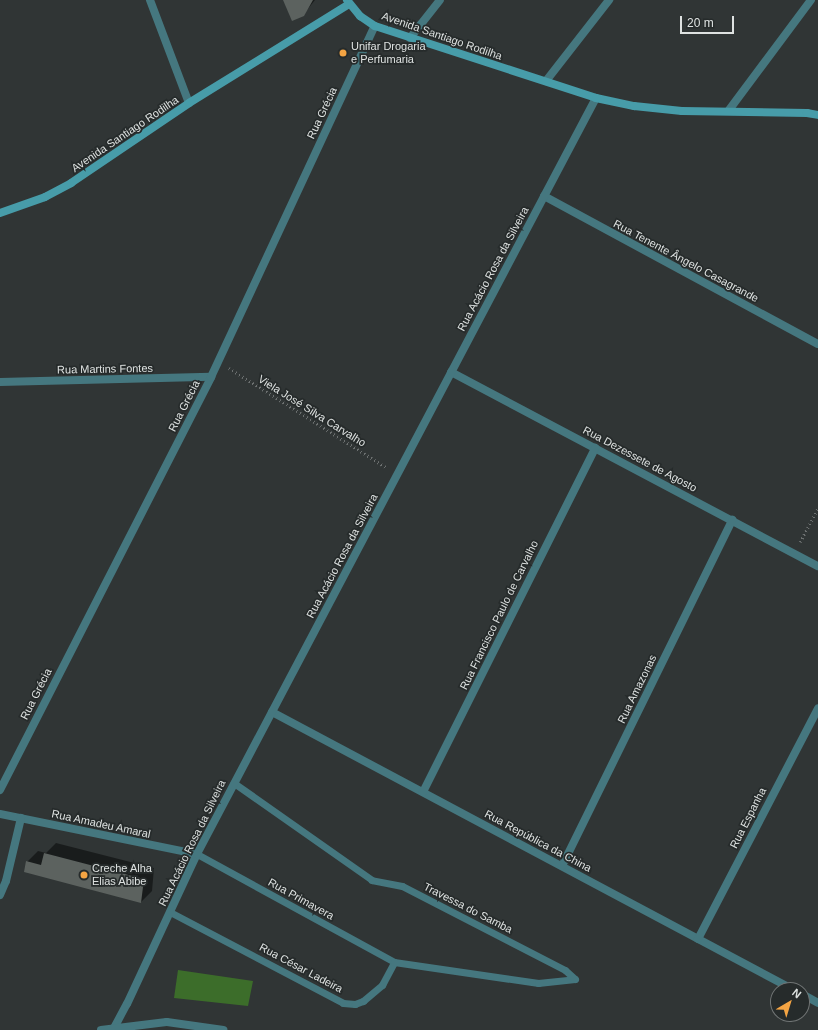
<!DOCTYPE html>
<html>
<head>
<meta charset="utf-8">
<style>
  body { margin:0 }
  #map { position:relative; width:818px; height:1030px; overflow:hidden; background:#303535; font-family:Arial,sans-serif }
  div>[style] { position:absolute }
  .green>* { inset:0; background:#3c6d2a }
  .shadow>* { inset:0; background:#0007 }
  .building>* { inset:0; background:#5c625f }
  .path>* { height:2.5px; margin-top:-1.25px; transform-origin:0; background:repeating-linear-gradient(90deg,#6c7070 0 1px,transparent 0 4px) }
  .service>* { height:7px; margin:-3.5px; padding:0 3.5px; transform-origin:3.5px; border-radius:3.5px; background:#45777f }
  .minor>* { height:8px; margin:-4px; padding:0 4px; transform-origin:4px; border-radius:4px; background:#45777f }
  .secondary>* { height:8px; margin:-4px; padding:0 4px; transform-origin:4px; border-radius:4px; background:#479ca9 }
  .dots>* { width:11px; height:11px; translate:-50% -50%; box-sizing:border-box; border:2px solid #262b2b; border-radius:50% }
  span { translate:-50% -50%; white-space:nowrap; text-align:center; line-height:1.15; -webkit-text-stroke:3.5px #262b2b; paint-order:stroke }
  .street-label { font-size:11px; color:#dee2e1 }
  .poi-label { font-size:11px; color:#dee2e1 }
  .left { translate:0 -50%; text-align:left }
  .north { position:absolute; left:770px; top:982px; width:40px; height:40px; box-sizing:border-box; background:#262b2b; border:1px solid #707474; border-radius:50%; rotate:38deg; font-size:11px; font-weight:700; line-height:16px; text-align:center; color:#dee2e1 }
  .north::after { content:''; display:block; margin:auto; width:14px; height:18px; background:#f4a443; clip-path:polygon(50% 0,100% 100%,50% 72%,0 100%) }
  .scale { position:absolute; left:680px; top:16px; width:54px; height:18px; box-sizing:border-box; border:2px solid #dee2e1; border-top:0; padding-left:5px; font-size:12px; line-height:14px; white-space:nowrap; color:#dee2e1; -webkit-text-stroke:3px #262b2b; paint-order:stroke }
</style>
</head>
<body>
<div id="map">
  <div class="green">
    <div style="clip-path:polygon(178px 970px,253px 981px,248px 1006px,174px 998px)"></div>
  </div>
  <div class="shadow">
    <div style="clip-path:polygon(284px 0,315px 0,303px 15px)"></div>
    <div style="clip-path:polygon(56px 843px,154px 868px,152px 891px,141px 902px,27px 862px,38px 851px,46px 853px)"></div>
  </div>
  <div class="building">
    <div style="clip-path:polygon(283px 0,313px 0,304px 16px,292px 21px)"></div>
    <div style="clip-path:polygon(44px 853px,144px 879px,141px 903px,24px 872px,26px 861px,41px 865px)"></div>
  </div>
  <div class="path">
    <div style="left:229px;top:368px;width:187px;rotate:32.3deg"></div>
    <div style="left:800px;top:542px;width:38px;rotate:-62deg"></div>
  </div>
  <div class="service">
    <div style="left:197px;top:854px;width:225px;rotate:28.7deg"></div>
    <div style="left:170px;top:912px;width:195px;rotate:27.7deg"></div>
    <div style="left:343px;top:1003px;width:12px;rotate:5deg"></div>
    <div style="left:355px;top:1004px;width:9px;rotate:-21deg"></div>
    <div style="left:363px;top:1001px;width:25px;rotate:-40deg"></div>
    <div style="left:382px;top:985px;width:26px;rotate:-62deg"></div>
    <div style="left:394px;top:962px;width:146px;rotate:8.3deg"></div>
    <div style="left:538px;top:983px;width:37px;rotate:-6deg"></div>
    <div style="left:575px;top:979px;width:13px;rotate:-138deg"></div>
    <div style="left:565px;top:970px;width:183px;rotate:-152.7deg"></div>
    <div style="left:402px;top:886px;width:31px;rotate:-169deg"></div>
    <div style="left:372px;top:880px;width:169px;rotate:-144.9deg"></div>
  </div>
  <div class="minor">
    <div style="left:150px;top:0;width:110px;rotate:69.3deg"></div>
    <div style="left:410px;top:38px;width:48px;rotate:-51.7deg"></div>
    <div style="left:546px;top:81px;width:103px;rotate:-52.1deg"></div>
    <div style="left:729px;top:110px;width:137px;rotate:-53.3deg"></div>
    <div style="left:544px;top:196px;width:311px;rotate:28.4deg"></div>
    <div style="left:451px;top:372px;width:415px;rotate:27.9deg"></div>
    <div style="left:0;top:382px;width:211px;rotate:-1.4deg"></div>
    <div style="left:272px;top:712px;width:591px;rotate:28.04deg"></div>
    <div style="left:0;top:790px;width:464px;rotate:-62.9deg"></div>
    <div style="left:211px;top:377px;width:387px;rotate:-65deg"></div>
    <div style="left:423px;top:792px;width:385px;rotate:-63.4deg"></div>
    <div style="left:0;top:814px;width:201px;rotate:11.5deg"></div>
    <div style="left:562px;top:866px;width:386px;rotate:-63.8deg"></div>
    <div style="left:0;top:895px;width:15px;rotate:-67deg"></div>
    <div style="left:6px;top:881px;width:65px;rotate:-76.6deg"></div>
    <div style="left:698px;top:939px;width:260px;rotate:-62.5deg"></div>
    <div style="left:802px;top:994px;width:18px;rotate:29deg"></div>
    <div style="left:114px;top:1028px;width:27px;rotate:-62deg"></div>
    <div style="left:127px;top:1004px;width:166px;rotate:-65deg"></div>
    <div style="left:197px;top:854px;width:855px;rotate:-62.18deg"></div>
    <div style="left:101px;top:1030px;width:66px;rotate:-6.9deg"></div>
    <div style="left:167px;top:1022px;width:57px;rotate:8.1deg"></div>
  </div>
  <div class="secondary">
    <div style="left:347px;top:0;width:21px;rotate:51deg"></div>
    <div style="left:360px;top:16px;width:18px;rotate:34deg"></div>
    <div style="left:375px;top:26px;width:232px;rotate:18deg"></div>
    <div style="left:596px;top:98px;width:39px;rotate:12deg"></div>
    <div style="left:634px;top:106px;width:48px;rotate:5.9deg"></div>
    <div style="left:682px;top:111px;width:125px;rotate:0.9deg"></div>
    <div style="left:807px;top:113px;width:11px;rotate:10deg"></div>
    <div style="left:0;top:213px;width:48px;rotate:-19.6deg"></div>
    <div style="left:45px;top:197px;width:30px;rotate:-28deg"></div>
    <div style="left:71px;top:183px;width:143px;rotate:-34.1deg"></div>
    <div style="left:189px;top:103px;width:188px;rotate:-31.7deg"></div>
  </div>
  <div class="dots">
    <div style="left:343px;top:53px;background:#f4a443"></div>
    <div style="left:84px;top:875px;background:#f4a443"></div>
  </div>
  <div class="street-label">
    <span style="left:442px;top:36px;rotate:19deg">Avenida Santiago Rodilha</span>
    <span style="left:322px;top:113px;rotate:-65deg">Rua Grécia</span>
    <span style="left:125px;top:134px;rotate:-34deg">Avenida Santiago Rodilha</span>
    <span style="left:686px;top:261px;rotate:28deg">Rua Tenente Ângelo Casagrande</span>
    <span style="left:493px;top:269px;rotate:-62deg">Rua Acácio Rosa da Silveira</span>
    <span style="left:105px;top:369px;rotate:-1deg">Rua Martins Fontes</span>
    <span style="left:184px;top:406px;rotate:-63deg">Rua Grécia</span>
    <span style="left:312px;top:411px;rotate:32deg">Viela José Silva Carvalho</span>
    <span style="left:640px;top:459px;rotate:28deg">Rua Dezessete de Agosto</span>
    <span style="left:342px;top:556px;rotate:-62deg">Rua Acácio Rosa da Silveira</span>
    <span style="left:499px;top:615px;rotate:-64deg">Rua Francisco Paulo de Carvalho</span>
    <span style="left:637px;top:689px;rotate:-64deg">Rua Amazonas</span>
    <span style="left:36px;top:694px;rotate:-63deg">Rua Grécia</span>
    <span style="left:748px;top:818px;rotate:-63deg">Rua Espanha</span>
    <span style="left:101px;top:824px;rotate:12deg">Rua Amadeu Amaral</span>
    <span style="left:538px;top:841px;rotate:28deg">Rua República da China</span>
    <span style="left:192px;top:843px;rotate:-64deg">Rua Acácio Rosa da Silveira</span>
    <span style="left:301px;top:899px;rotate:29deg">Rua Primavera</span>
    <span style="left:468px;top:908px;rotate:27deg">Travessa do Samba</span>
    <span style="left:301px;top:968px;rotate:28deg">Rua César Ladeira</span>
  </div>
  <div class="poi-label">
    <span class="left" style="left:351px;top:53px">Unifar Drogaria<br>e Perfumaria</span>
    <span class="left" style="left:92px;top:875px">Creche Alha<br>Elias Abibe</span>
  </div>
  <div class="north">N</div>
  <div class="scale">20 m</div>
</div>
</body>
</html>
